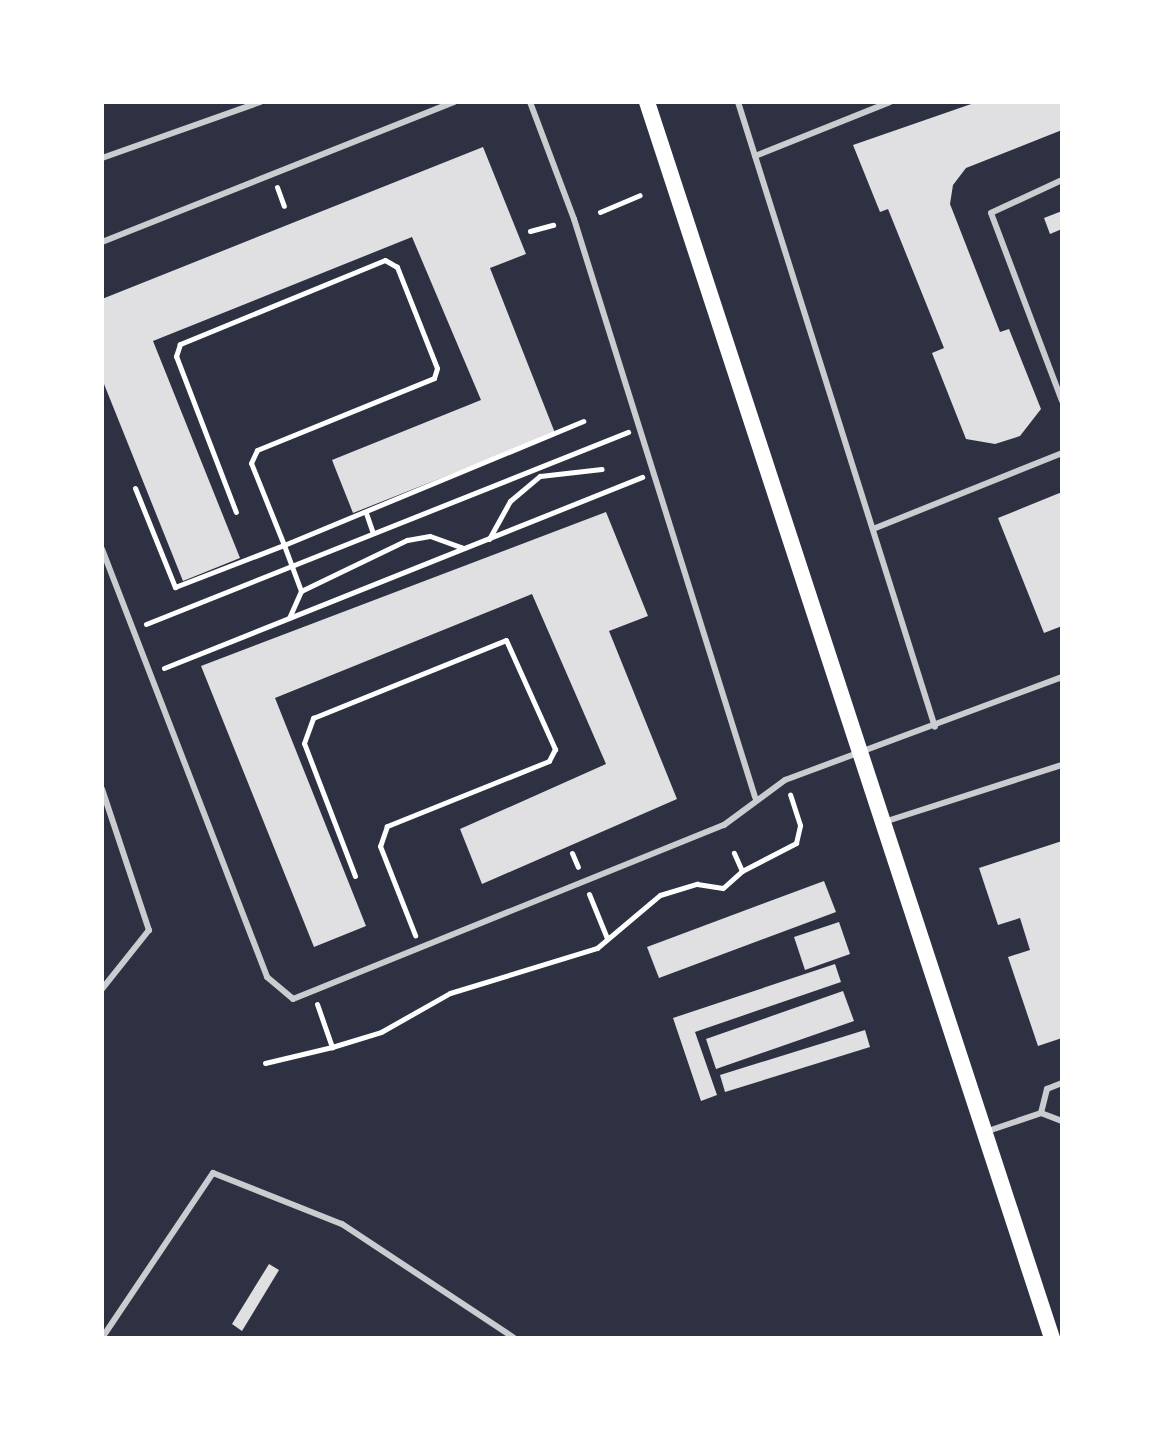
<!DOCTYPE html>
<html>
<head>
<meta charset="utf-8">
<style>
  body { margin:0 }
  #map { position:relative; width:1164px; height:1440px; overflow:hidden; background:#2d3142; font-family:"Work Sans",sans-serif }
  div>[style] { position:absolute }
  .building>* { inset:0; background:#e0e0e3 }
  .path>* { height:5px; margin:-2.5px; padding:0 2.5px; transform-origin:2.5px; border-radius:2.5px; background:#fff }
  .service>* { height:6px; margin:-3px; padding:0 3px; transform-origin:3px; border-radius:3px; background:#caccd0 }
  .secondary>* { height:16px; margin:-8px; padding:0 8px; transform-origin:8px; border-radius:8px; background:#fff }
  span { translate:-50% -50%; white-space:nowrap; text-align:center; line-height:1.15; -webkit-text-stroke:6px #fff; paint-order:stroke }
  .frame { position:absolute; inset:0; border:104px solid #fff; pointer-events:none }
</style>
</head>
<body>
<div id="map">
  <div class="building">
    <div style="clip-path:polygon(977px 102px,1062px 102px,1062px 130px,966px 168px,953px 185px,950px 204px,1000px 332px,1009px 329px,1041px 409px,1020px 436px,995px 444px,966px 439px,932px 353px,944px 348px,888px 209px,880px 212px,853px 145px)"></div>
    <div style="clip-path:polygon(483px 147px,526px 254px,490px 268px,555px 433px,353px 513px,332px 460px,481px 400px,412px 237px,153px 341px,240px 558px,183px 581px,102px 379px,102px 299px)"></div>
    <div style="clip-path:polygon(1062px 211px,1062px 229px,1050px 234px,1044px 218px)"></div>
    <div style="clip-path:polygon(1062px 492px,1062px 626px,1044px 633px,998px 518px)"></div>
    <div style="clip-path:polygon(606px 512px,648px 616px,609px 631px,677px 799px,482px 884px,460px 829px,606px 764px,532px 594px,275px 698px,366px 926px,314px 947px,201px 666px)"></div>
    <div style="clip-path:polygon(1062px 841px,1062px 1038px,1038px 1046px,1008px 957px,1030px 950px,1020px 918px,998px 925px,979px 868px)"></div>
    <div style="clip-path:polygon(824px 881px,836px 912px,659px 978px,647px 947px)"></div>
    <div style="clip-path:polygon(839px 922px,850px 954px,805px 970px,794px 937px)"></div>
    <div style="clip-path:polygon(835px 964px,841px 982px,695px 1032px,717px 1095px,701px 1101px,673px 1018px)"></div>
    <div style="clip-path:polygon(843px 991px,854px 1021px,716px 1069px,706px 1039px)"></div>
    <div style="clip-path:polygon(865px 1030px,870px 1047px,725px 1092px,720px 1075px)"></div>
    <div style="clip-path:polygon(269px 1264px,279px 1270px,242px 1331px,232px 1324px)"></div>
  </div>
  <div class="path">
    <div style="left:277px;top:187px;width:20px;rotate:70deg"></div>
    <div style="left:600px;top:212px;width:43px;rotate:-23deg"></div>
    <div style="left:530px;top:231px;width:24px;rotate:-15deg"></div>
    <div style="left:135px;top:488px;width:107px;rotate:68deg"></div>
    <div style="left:175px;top:587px;width:117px;rotate:-21.1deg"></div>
    <div style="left:284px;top:545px;width:88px;rotate:-111.9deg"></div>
    <div style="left:251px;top:463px;width:14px;rotate:-65deg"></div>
    <div style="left:257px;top:450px;width:191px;rotate:-22.1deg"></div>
    <div style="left:434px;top:378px;width:10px;rotate:-73deg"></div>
    <div style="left:437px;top:368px;width:109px;rotate:-111.6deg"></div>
    <div style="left:397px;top:267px;width:14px;rotate:-150deg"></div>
    <div style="left:385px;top:260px;width:222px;rotate:157.7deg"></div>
    <div style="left:180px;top:344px;width:13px;rotate:108deg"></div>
    <div style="left:176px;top:356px;width:167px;rotate:69deg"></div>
    <div style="left:366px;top:513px;width:21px;rotate:71deg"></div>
    <div style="left:489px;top:539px;width:43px;rotate:-61.1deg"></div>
    <div style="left:510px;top:501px;width:39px;rotate:-40deg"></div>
    <div style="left:540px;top:476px;width:62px;rotate:-6.4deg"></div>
    <div style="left:301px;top:591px;width:49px;rotate:-110.3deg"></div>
    <div style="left:284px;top:545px;width:324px;rotate:-22.5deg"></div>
    <div style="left:289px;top:618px;width:30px;rotate:-66deg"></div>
    <div style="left:301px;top:591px;width:118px;rotate:-25.7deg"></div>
    <div style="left:407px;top:540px;width:23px;rotate:-10deg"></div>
    <div style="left:430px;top:536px;width:35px;rotate:20deg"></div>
    <div style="left:146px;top:624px;width:519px;rotate:-21.72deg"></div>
    <div style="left:164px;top:668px;width:515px;rotate:-21.78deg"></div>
    <div style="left:572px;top:853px;width:15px;rotate:67deg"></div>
    <div style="left:742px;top:871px;width:61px;rotate:-27.4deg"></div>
    <div style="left:796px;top:843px;width:18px;rotate:-77deg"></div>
    <div style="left:800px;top:825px;width:32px;rotate:-108deg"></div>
    <div style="left:355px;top:876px;width:142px;rotate:-111deg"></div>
    <div style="left:304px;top:743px;width:27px;rotate:-70deg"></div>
    <div style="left:313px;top:718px;width:208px;rotate:-22deg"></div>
    <div style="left:506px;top:640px;width:120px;rotate:65.8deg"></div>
    <div style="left:555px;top:749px;width:13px;rotate:117deg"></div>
    <div style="left:549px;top:761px;width:175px;rotate:158.1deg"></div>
    <div style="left:387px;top:826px;width:21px;rotate:109deg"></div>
    <div style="left:380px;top:846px;width:96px;rotate:68.5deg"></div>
    <div style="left:589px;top:894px;width:48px;rotate:67.8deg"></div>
    <div style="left:317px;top:1004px;width:46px;rotate:70.8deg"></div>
    <div style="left:332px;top:1047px;width:51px;rotate:-17deg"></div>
    <div style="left:381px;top:1032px;width:79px;rotate:-29.5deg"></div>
    <div style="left:450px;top:993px;width:154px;rotate:-17deg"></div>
    <div style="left:597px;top:948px;width:82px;rotate:-40.1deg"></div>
    <div style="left:660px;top:895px;width:39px;rotate:-17deg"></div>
    <div style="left:697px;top:884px;width:26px;rotate:9deg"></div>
    <div style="left:723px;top:888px;width:25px;rotate:-42deg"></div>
    <div style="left:742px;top:871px;width:20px;rotate:-114deg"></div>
    <div style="left:265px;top:1063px;width:69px;rotate:-13.4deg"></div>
  </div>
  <div class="service">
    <div style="left:530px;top:102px;width:125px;rotate:69.4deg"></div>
    <div style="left:574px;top:219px;width:606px;rotate:72.61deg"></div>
    <div style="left:738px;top:102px;width:655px;rotate:72.51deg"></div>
    <div style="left:755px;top:156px;width:145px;rotate:-21.8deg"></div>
    <div style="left:102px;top:158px;width:168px;rotate:-19.5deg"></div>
    <div style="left:1062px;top:180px;width:78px;rotate:155.1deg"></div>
    <div style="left:991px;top:213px;width:201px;rotate:69.3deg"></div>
    <div style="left:102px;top:242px;width:379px;rotate:-21.7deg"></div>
    <div style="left:873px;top:529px;width:204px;rotate:-21.9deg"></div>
    <div style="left:102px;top:549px;width:459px;rotate:68.9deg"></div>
    <div style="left:267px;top:977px;width:34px;rotate:40deg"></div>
    <div style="left:293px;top:999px;width:465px;rotate:-22deg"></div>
    <div style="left:724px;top:825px;width:76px;rotate:-36.4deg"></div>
    <div style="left:785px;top:780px;width:296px;rotate:-20.4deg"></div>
    <div style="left:102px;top:789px;width:149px;rotate:71.6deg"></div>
    <div style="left:149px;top:930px;width:75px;rotate:128.5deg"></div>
    <div style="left:884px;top:822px;width:187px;rotate:-17.8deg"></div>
    <div style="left:1041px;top:1113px;width:22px;rotate:21deg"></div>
    <div style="left:985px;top:1132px;width:59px;rotate:-18.7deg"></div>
    <div style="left:1041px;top:1113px;width:25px;rotate:-76deg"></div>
    <div style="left:1047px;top:1089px;width:16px;rotate:-22deg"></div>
    <div style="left:102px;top:1338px;width:199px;rotate:-56.1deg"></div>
    <div style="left:213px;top:1173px;width:139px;rotate:21.6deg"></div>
    <div style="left:342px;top:1224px;width:206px;rotate:33.5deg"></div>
  </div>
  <div class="secondary">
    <div style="left:647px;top:102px;width:1301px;rotate:71.86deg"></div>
  </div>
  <div class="frame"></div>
</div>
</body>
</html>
